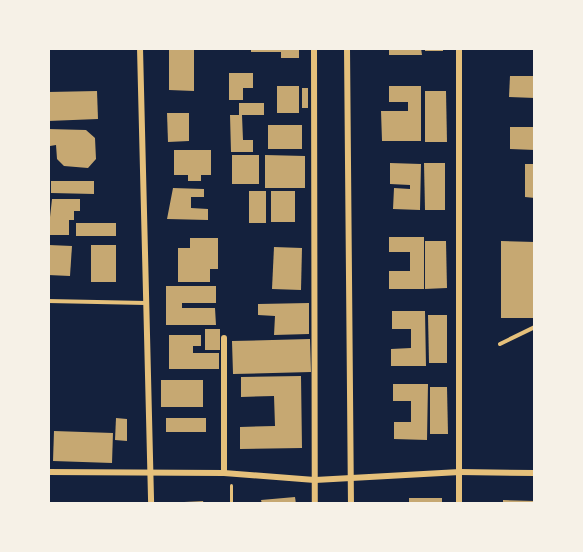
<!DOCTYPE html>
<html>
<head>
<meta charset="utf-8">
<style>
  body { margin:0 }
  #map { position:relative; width:583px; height:552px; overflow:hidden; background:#14213d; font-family:Merriweather,serif }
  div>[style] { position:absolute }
  .building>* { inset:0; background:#c6a872 }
  .path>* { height:3px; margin:-1.5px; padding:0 1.5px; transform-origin:1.5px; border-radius:1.5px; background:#e5c07b }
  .service>* { height:4px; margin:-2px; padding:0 2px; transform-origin:2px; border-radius:2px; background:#e5c07b }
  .minor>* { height:6px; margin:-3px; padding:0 3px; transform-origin:3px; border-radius:3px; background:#e5c07b }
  span { translate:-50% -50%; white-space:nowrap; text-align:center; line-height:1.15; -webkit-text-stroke:6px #f6f1e7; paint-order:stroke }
  .frame { position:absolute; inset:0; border:50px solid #f6f1e7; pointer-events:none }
</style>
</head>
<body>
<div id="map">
  <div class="building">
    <div style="clip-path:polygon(169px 48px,194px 48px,194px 91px,169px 90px)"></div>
    <div style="clip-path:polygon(251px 48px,299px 48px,299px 58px,281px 58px,281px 52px,251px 52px)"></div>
    <div style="clip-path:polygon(389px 48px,421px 48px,422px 55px,389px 55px)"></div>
    <div style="clip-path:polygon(425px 48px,443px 48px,443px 51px,425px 51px)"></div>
    <div style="clip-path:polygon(229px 73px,253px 73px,253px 88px,243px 88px,243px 100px,229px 100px)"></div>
    <div style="clip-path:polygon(510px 76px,535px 76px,535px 98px,509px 97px)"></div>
    <div style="clip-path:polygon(277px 86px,299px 86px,299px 113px,277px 113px)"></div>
    <div style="clip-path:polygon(389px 86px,421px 86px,421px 141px,382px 141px,381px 111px,408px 111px,408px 102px,389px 102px)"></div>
    <div style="clip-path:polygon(302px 88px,308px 88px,308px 108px,302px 108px)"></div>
    <div style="clip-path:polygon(97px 91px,98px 119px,48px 121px,48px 92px)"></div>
    <div style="clip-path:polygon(425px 91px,446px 91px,447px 142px,425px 142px)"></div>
    <div style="clip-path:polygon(239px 103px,264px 103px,264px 115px,242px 115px,243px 140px,253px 140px,253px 152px,231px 152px,230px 115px,239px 115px)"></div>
    <div style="clip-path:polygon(167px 113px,189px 113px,189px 141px,168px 142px)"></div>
    <div style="clip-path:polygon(268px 125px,302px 125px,302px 149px,268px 149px)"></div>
    <div style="clip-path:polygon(510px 127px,535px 127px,535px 150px,510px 149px)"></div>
    <div style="clip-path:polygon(48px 129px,86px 130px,95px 138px,96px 159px,88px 168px,64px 166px,57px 159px,56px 145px,50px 146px,48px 156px)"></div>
    <div style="clip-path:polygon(174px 150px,211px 150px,211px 175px,201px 175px,201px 181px,188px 181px,188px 175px,174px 175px)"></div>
    <div style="clip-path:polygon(232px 155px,259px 155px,259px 184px,232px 184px)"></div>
    <div style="clip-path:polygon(265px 155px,305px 156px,305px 188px,265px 188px)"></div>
    <div style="clip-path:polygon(390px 163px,421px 164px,420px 210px,393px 209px,394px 188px,410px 189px,410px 185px,390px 184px)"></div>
    <div style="clip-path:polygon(424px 163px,445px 163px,445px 210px,425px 210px)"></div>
    <div style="clip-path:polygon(525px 164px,535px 164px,535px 198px,525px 197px)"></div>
    <div style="clip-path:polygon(51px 181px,94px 181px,94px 194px,51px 193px)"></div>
    <div style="clip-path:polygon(173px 188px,204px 189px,204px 197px,191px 197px,191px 208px,208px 209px,208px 220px,167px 219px)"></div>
    <div style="clip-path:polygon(249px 191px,266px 191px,266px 223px,249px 223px)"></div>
    <div style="clip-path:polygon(271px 191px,295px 191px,295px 222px,271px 222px)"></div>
    <div style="clip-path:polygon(52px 199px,80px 199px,80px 211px,74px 211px,74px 220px,69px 220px,69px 235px,48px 235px)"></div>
    <div style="clip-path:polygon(76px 223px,116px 223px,116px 236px,76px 236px)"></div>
    <div style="clip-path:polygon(389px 237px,424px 237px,424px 289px,389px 289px,389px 271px,410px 271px,410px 252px,389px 252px)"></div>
    <div style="clip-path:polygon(190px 238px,218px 238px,218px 269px,210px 269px,210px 282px,178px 282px,178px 248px,190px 248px)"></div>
    <div style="clip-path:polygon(425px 241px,446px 241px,447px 288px,425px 289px)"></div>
    <div style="clip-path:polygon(501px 241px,535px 242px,535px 318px,501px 318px)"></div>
    <div style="clip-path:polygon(49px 245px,72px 246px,70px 276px,48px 275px)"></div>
    <div style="clip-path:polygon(91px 245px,116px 245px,116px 282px,91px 282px)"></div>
    <div style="clip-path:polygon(274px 247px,302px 248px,301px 290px,272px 289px)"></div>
    <div style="clip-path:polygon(166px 286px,216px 286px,216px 303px,182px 303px,182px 308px,215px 308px,216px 325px,166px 325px)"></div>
    <div style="clip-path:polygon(309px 303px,309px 334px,274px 335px,275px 316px,258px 315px,258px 304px)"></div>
    <div style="clip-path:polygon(392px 311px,425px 311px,426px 366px,391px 366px,391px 349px,411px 348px,411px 329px,392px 329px)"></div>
    <div style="clip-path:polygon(428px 315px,447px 315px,447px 363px,429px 363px)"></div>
    <div style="clip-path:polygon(205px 329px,220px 329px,220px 350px,205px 350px)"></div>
    <div style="clip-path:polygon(169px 335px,201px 335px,201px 346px,193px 346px,193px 353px,219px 353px,219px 369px,169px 369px)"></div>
    <div style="clip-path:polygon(310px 339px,311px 372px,233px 374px,232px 341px)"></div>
    <div style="clip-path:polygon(301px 376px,302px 448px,240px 449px,240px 427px,275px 426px,274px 396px,241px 397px,241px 377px)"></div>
    <div style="clip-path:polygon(161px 380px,203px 380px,203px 407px,161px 407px)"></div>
    <div style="clip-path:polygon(393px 384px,428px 384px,427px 440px,394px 439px,394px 422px,411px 422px,411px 401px,393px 401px)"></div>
    <div style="clip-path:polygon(430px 387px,447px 387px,448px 434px,430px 434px)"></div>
    <div style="clip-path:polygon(116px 418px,127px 419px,127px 441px,115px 440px)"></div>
    <div style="clip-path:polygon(166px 418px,206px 418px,206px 432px,166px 432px)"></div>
    <div style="clip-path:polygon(54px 431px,113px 433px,112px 463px,53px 461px)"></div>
    <div style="clip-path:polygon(295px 497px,296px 504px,262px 504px,261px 500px)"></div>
    <div style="clip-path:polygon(409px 498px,442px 498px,442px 504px,409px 504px)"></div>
    <div style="clip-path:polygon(503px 500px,535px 501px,535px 504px,503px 504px)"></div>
    <div style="clip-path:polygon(203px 501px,204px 504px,184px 504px,184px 502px)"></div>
  </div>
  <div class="path">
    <div style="left:231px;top:485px;width:19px;rotate:90deg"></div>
  </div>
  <div class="service">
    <div style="left:48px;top:301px;width:98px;rotate:1.2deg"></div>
    <div style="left:500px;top:344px;width:39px;rotate:-26deg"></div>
  </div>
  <div class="minor">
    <div style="left:140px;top:48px;width:456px;rotate:88.6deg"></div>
    <div style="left:314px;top:48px;width:456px;rotate:89.9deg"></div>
    <div style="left:347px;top:48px;width:456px;rotate:89.5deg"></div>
    <div style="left:48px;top:472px;width:176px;rotate:0.3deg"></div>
    <div style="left:224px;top:473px;width:91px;rotate:4.4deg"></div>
    <div style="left:315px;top:480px;width:145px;rotate:-3.2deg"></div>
    <div style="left:460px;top:472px;width:75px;rotate:0.8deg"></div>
    <div style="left:224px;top:473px;width:135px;rotate:-90deg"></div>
    <div style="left:459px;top:504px;width:456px;rotate:-90deg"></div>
  </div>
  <div class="frame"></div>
</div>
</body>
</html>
